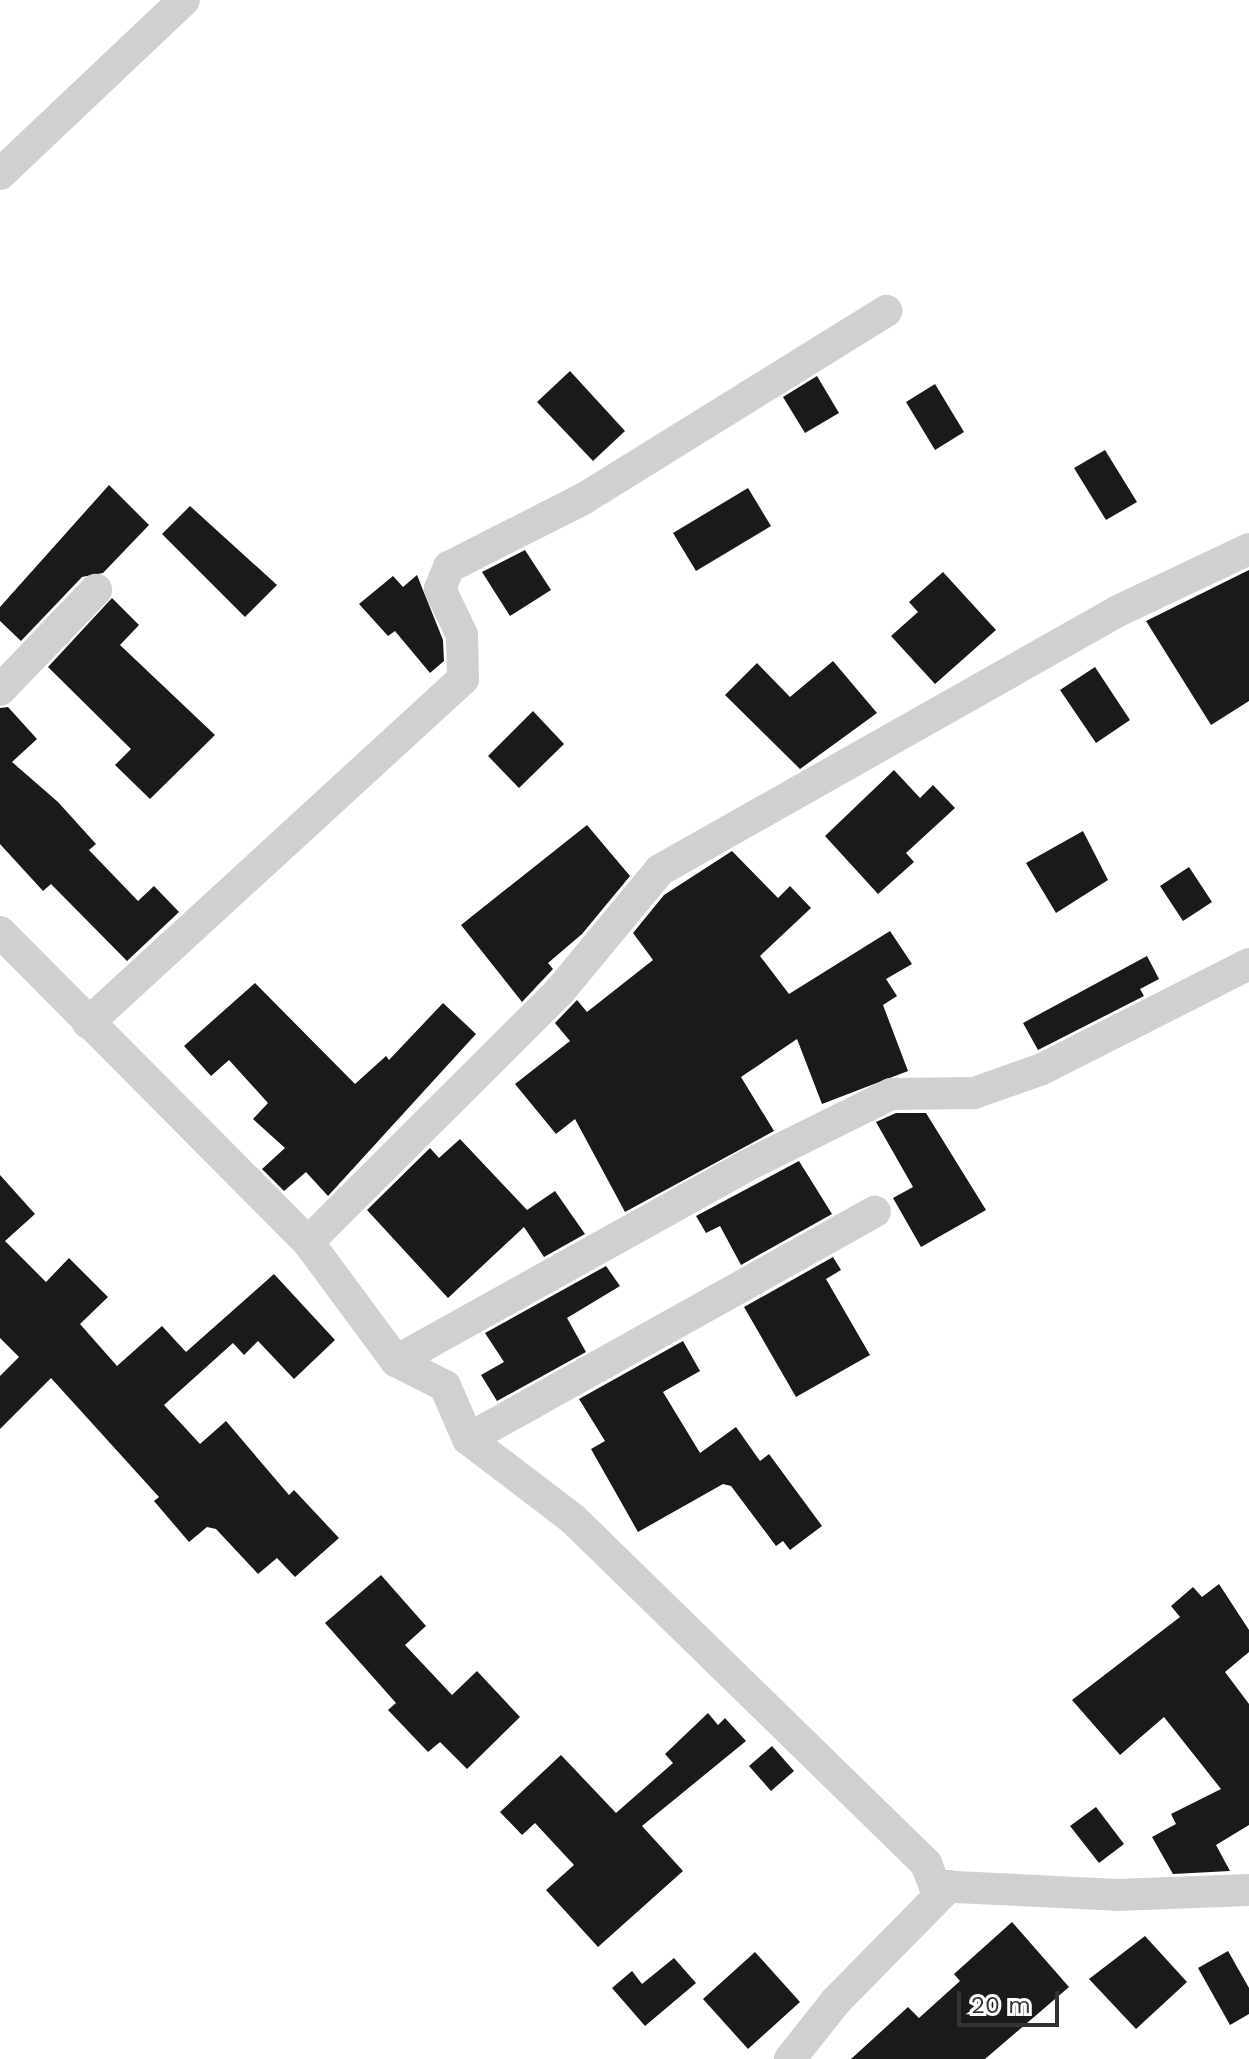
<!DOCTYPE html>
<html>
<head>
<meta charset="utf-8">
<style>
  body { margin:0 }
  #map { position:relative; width:1249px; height:2059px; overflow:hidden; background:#fff; font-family:"Work Sans",sans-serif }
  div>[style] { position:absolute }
  .building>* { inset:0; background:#1a1a1a }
  .minor>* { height:32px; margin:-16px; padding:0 16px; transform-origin:16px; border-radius:16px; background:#d0d0d0 }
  span { translate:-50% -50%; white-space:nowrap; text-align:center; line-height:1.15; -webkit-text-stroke:8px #fff; paint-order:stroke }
  .scale { position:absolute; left:957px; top:1991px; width:102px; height:36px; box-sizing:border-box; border:4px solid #333; border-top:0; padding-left:10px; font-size:24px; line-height:28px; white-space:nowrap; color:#333; -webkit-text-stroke:6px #fff; paint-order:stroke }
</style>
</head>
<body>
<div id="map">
  <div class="building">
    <div style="clip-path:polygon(570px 371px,625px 431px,593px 461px,537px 402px)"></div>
    <div style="clip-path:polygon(817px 376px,839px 413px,805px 433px,783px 397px)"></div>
    <div style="clip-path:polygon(935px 384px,964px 432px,935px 450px,906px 402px)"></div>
    <div style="clip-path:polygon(1105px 450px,1137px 502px,1106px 520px,1074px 468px)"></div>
    <div style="clip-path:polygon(109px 485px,149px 525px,103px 573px,82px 577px,21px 641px,0 621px,0 607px)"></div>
    <div style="clip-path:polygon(748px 488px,771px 526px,696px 571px,673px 533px)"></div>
    <div style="clip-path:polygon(190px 506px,277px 585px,245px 617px,162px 534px)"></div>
    <div style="clip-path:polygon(525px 550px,551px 590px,510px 616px,482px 572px)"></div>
    <div style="clip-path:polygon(1249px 570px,1249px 701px,1211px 725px,1146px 621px)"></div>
    <div style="clip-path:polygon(943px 572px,996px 630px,935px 684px,891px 636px,918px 612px,909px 602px)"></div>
    <div style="clip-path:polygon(417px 575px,443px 640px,444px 661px,430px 673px,395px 631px,388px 636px,359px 604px,393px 576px,403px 587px)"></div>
    <div style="clip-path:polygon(112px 598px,139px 625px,120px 645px,215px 735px,150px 799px,115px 765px,131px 749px,48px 667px)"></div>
    <div style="clip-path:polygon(833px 661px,877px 713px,800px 769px,725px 695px,757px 663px,790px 697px)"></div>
    <div style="clip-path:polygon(1095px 667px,1130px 720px,1096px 743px,1060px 690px)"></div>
    <div style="clip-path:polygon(8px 707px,37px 739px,12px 762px,58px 802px,96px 844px,89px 850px,138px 901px,154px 886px,179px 912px,127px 961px,51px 884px,43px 891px,0 844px,0 708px)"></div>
    <div style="clip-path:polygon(533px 711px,564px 744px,519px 788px,488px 756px)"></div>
    <div style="clip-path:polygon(894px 770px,920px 798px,933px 785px,955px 808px,906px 853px,914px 862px,878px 894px,825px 836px)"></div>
    <div style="clip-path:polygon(587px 825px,630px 876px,582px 934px,548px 963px,553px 969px,522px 1002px,461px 925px)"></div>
    <div style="clip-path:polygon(1083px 831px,1108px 880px,1056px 913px,1026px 863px)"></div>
    <div style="clip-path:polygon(732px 851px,778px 898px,790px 886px,811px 908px,760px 956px,789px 994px,890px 931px,912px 964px,886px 979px,897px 996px,883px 1005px,908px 1071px,822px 1104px,797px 1039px,741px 1077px,774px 1131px,625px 1212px,575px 1119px,556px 1134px,515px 1084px,570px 1041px,555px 1023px,577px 1000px,587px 1012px,653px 960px,633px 933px,664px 895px)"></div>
    <div style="clip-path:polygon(1189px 867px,1212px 902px,1183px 921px,1160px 886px)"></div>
    <div style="clip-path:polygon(1147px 956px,1159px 979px,1140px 989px,1144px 996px,1038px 1050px,1023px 1023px)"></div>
    <div style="clip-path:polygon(255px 983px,355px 1084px,386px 1056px,389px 1060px,443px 1003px,476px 1034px,328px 1196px,306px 1172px,284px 1191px,262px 1169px,285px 1148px,253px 1119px,268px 1103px,229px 1060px,211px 1076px,184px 1046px)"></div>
    <div style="clip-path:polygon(896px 1113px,926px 1113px,986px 1210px,921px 1247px,893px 1198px,913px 1187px,876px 1122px)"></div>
    <div style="clip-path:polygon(460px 1139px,527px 1210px,555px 1191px,585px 1234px,544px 1257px,524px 1227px,448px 1298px,367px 1210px,430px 1148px,439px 1158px)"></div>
    <div style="clip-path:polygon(799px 1161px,832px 1214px,741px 1265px,720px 1226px,706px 1233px,696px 1216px)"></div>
    <div style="clip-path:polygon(0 1175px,35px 1214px,5px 1241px,46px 1282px,69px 1258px,108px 1297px,80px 1324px,117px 1366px,162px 1326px,186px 1352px,274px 1274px,335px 1340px,294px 1379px,258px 1341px,244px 1355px,233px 1343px,164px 1405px,200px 1444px,226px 1421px,289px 1495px,294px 1490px,339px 1538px,295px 1577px,277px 1558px,258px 1574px,216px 1529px,207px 1527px,189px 1542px,154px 1501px,159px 1497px,51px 1378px,0 1429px,0 1376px,19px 1357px,0 1338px)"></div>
    <div style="clip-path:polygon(833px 1257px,841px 1270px,826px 1279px,870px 1355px,796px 1397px,744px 1307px)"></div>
    <div style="clip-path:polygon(606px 1266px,620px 1286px,567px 1318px,586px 1352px,497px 1401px,481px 1375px,504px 1362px,485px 1333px)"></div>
    <div style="clip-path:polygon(683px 1341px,700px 1371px,663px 1392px,700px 1453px,736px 1427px,760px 1461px,769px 1454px,822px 1526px,790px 1550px,783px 1541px,776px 1546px,731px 1486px,723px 1484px,638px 1532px,591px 1449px,605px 1441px,579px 1399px)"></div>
    <div style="clip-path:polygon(381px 1575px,426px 1626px,405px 1645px,452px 1695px,477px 1671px,520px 1717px,467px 1769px,440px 1742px,428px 1752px,388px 1710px,396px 1703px,325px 1623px)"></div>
    <div style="clip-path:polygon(1219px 1584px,1249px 1630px,1249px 1652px,1225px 1672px,1249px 1704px,1249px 1825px,1216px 1845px,1230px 1871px,1173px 1874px,1152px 1837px,1176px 1824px,1171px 1814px,1221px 1789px,1164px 1717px,1120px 1755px,1072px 1700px,1180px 1617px,1171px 1606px,1193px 1587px,1202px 1597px)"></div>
    <div style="clip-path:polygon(708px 1713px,718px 1725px,725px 1718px,746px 1741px,642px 1826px,683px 1871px,598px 1947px,546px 1890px,574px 1865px,535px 1823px,522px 1835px,500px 1812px,561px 1755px,616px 1813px,673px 1763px,665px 1754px)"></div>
    <div style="clip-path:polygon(772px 1746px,794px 1771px,771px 1791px,749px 1766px)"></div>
    <div style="clip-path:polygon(1096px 1807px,1124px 1844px,1099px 1863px,1070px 1826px)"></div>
    <div style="clip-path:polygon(1012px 1922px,1069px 1987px,985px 2059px,851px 2059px,908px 2007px,919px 2018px,960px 1981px,954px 1974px)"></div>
    <div style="clip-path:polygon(1145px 1936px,1187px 1982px,1136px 2029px,1089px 1979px)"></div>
    <div style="clip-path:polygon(1228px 1951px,1249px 1988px,1249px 2014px,1230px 2025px,1198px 1968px)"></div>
    <div style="clip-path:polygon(755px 1952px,800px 2002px,748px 2049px,703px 1999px)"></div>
    <div style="clip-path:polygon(674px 1958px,696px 1983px,645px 2026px,612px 1988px,632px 1971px,642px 1984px)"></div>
  </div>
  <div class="minor">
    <div style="left:0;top:174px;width:253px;rotate:-43.4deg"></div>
    <div style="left:0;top:690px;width:139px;rotate:-46.2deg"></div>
    <div style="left:0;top:932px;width:437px;rotate:45.2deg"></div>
    <div style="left:308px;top:1242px;width:148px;rotate:53.5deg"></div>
    <div style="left:396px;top:1361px;width:55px;rotate:27deg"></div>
    <div style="left:445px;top:1386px;width:58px;rotate:66.5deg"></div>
    <div style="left:468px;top:1439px;width:132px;rotate:37.3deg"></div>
    <div style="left:573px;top:1519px;width:494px;rotate:44.3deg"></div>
    <div style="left:926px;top:1864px;width:24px;rotate:68deg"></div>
    <div style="left:88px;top:1023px;width:509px;rotate:-42.53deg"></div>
    <div style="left:463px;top:679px;width:44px;rotate:-91.3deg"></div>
    <div style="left:462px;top:635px;width:51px;rotate:-115.6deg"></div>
    <div style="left:440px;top:589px;width:24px;rotate:-68deg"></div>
    <div style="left:449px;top:567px;width:150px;rotate:-26.9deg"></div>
    <div style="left:583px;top:499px;width:357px;rotate:-31.8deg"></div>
    <div style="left:308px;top:1242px;width:354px;rotate:-44.9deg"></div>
    <div style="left:559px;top:992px;width:158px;rotate:-50.4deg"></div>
    <div style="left:660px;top:870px;width:526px;rotate:-29.49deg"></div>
    <div style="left:1118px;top:611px;width:145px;rotate:-25.3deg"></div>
    <div style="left:396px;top:1361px;width:401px;rotate:-29.1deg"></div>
    <div style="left:746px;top:1166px;width:162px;rotate:-26.4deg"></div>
    <div style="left:891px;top:1094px;width:83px;rotate:-0.7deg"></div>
    <div style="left:974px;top:1093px;width:72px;rotate:-19.4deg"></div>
    <div style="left:1042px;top:1069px;width:232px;rotate:-26.9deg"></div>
    <div style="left:468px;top:1439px;width:466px;rotate:-29.2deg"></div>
    <div style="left:935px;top:1886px;width:182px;rotate:2.8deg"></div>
    <div style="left:1117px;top:1895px;width:132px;rotate:-2.2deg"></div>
    <div style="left:790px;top:2059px;width:74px;rotate:-51.6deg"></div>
    <div style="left:836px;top:2001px;width:161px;rotate:-45.5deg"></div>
    <div style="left:949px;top:1886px;width:14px;rotate:180deg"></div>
  </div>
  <div class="scale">20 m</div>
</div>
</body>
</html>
